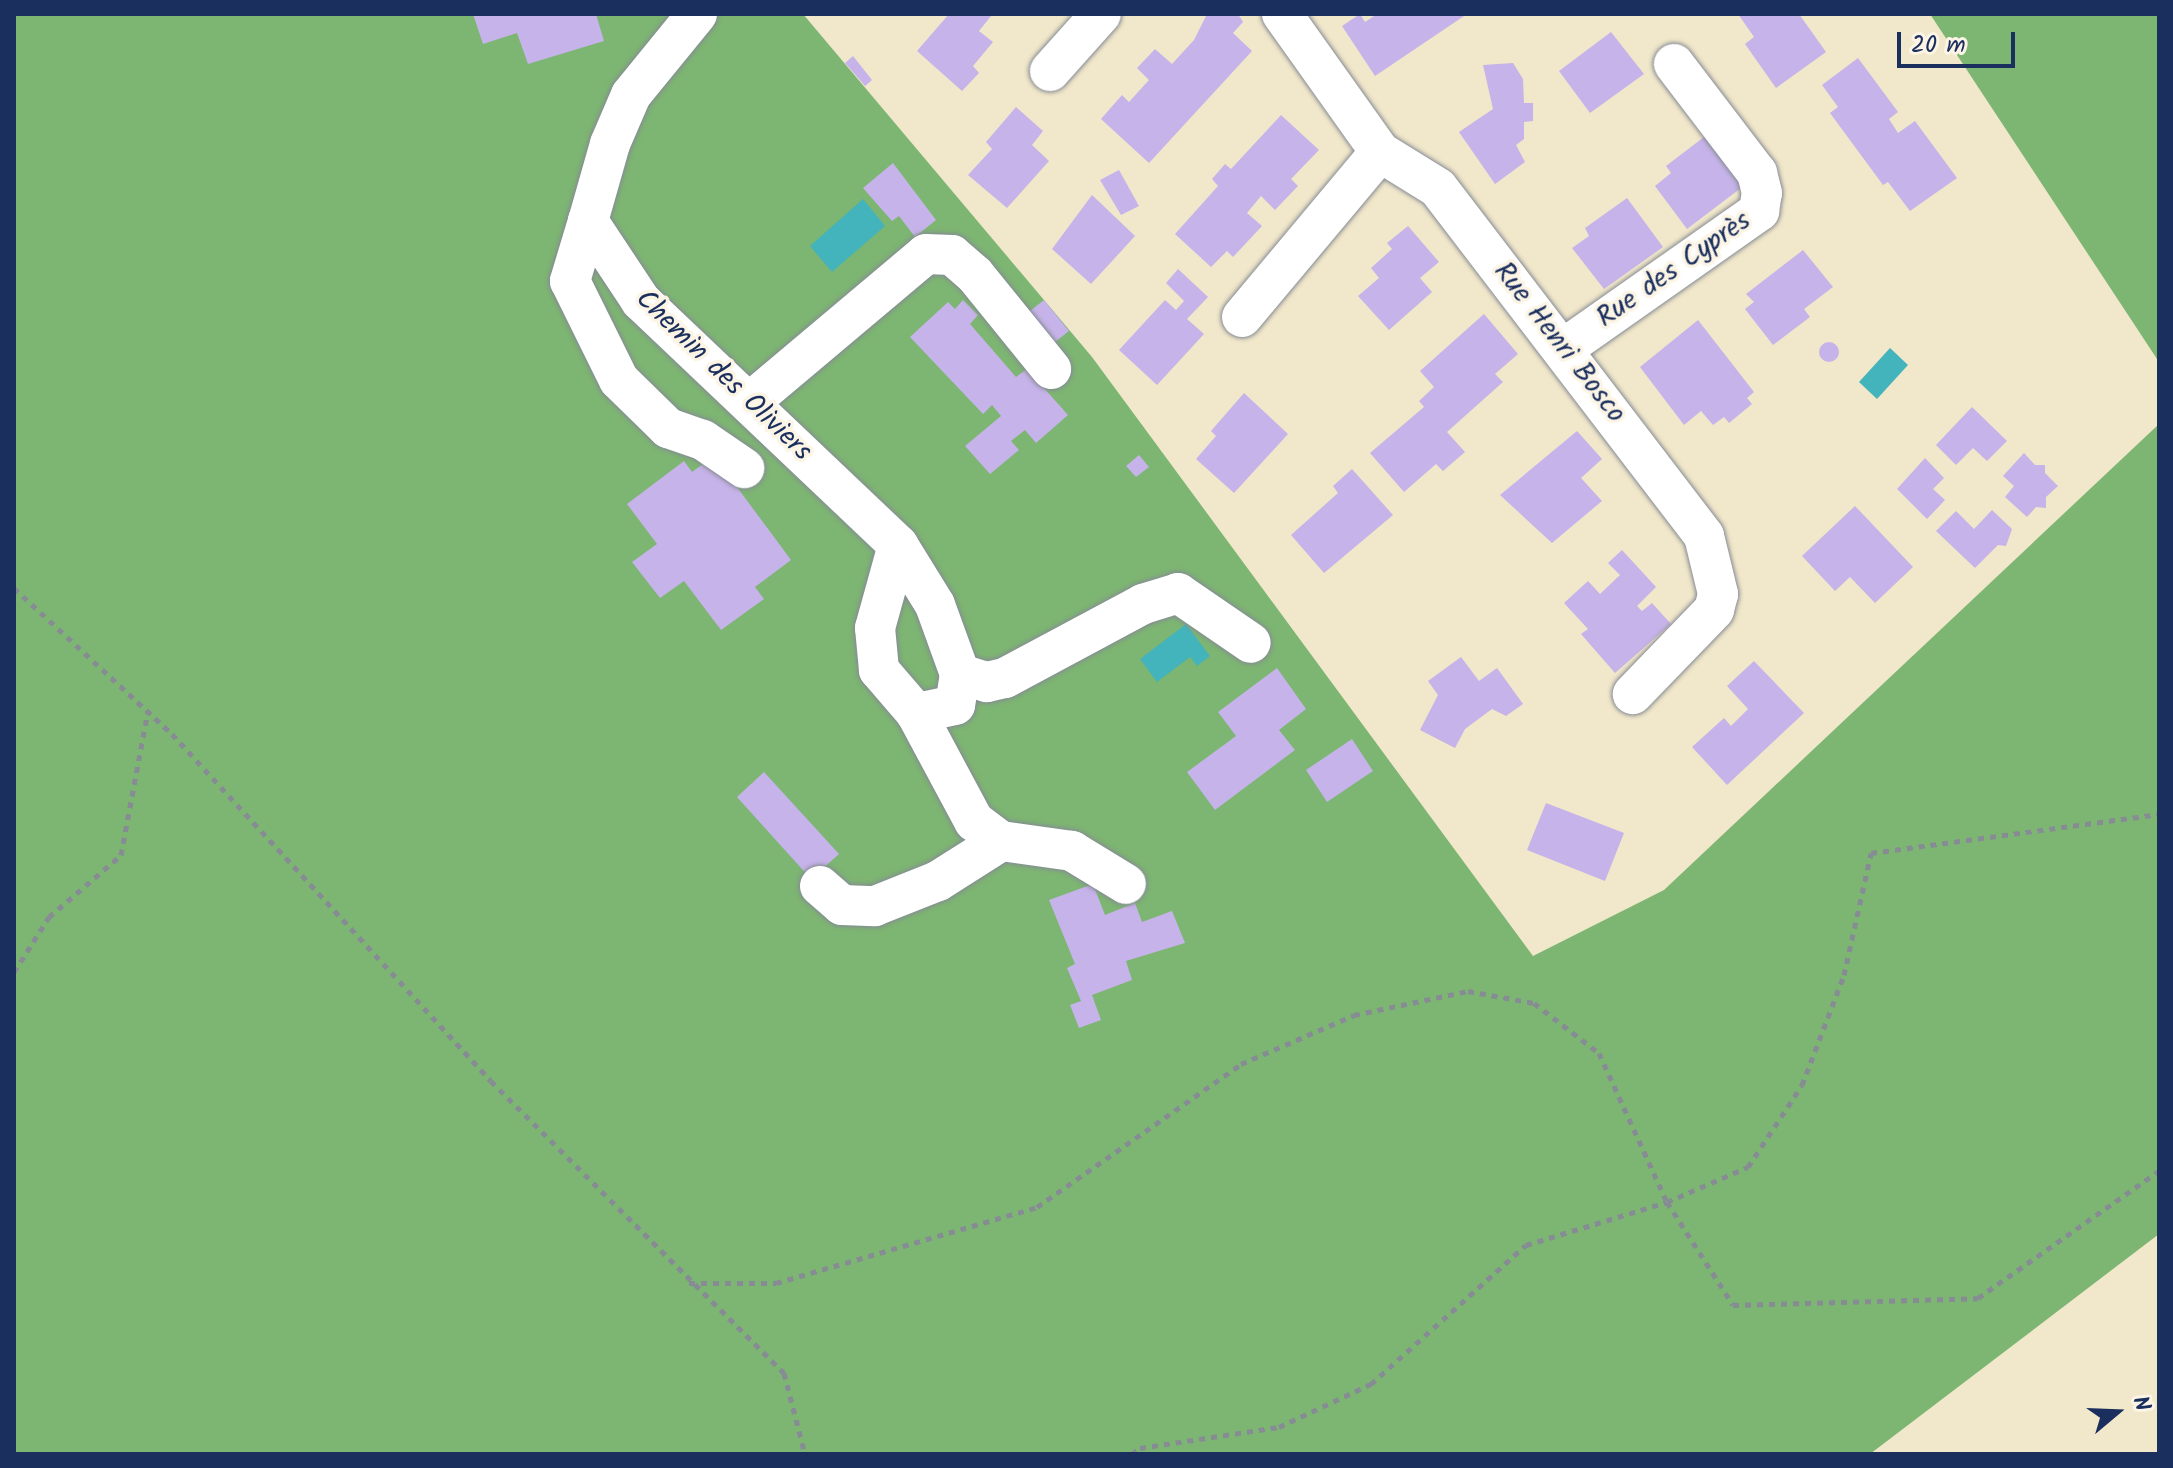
<!DOCTYPE html>
<html>
<head>
<meta charset="utf-8">
<style>
  body { margin:0 }
  #map { position:relative; width:2173px; height:1468px; overflow:hidden; background:#f1e7ca; font-family:Kalam,sans-serif }
  div>[style] { position:absolute }
  .forest>* { inset:0; background:#7db572 }
  .water>* { inset:0; background:#43b3bc }
  .building>* { inset:0; background:#c6b3e9 }
  .round { border-radius:50% }
  .path>* { height:5px; margin-top:-2.5px; transform-origin:0; background:repeating-linear-gradient(90deg,#868b94 0 6px,transparent 0 12px) }
  .roads { filter:drop-shadow(0 0 2px #868b94) drop-shadow(0 0 2px #868b94) }
  .minor>* { height:40px; margin:-20px; padding:0 20px; transform-origin:20px; border-radius:20px; background:#fff }
  span { translate:-50% -50%; white-space:nowrap; text-align:center; line-height:1.15; -webkit-text-stroke:7px #fcf5e5; paint-order:stroke }
  .street-label { font-size:28px; color:#1b2f5e }
  .frame { position:absolute; inset:0; border:16px solid #1b2f5e; pointer-events:none }
  .north { position:absolute; left:2077px; top:1372px; width:80px; height:80px; -webkit-text-stroke:6px #fcf5e5; paint-order:stroke; rotate:71deg; font-size:22px; font-weight:700; line-height:32px; text-align:center; color:#1b2f5e }
  .north::after { content:''; display:block; margin:auto; width:28px; height:36px; background:#1b2f5e; clip-path:polygon(50% 0,100% 100%,50% 72%,0 100%) }
  .scale { position:absolute; left:1897px; top:32px; width:118px; height:36px; box-sizing:border-box; border:4px solid #1b2f5e; border-top:0; padding-left:10px; font-size:24px; line-height:28px; white-space:nowrap; color:#1b2f5e; -webkit-text-stroke:6px #fcf5e5; paint-order:stroke }
</style>
</head>
<body>
<div id="map">
  <div class="forest">
    <div style="clip-path:polygon(14px 14px,803px 14px,1092px 357px,1533px 956px,1664px 890px,2159px 424px,2159px 1234px,1870px 1454px,14px 1454px)"></div>
    <div style="clip-path:polygon(1930px 14px,2159px 14px,2159px 362px)"></div>
  </div>
  <div class="water">
    <div style="clip-path:polygon(863px 199px,885px 226px,832px 272px,810px 246px)"></div>
    <div style="clip-path:polygon(1890px 348px,1908px 365px,1877px 399px,1859px 382px)"></div>
    <div style="clip-path:polygon(1186px 624px,1210px 656px,1197px 666px,1190px 657px,1157px 682px,1140px 659px)"></div>
  </div>
  <div class="building">
    <div style="clip-path:polygon(473px 14px,596px 14px,604px 41px,528px 64px,517px 33px,483px 44px)"></div>
    <div style="clip-path:polygon(949px 14px,991px 16px,979px 31px,993px 42px,973px 66px,979px 73px,962px 91px,917px 51px)"></div>
    <div style="clip-path:polygon(1207px 14px,1238px 14px,1243px 22px,1233px 33px,1252px 51px,1149px 163px,1101px 119px,1122px 95px,1129px 102px,1149px 80px,1137px 68px,1155px 49px,1172px 64px,1194px 40px)"></div>
    <div style="clip-path:polygon(1360px 14px,1365px 22px,1377px 14px,1467px 14px,1375px 76px,1342px 26px)"></div>
    <div style="clip-path:polygon(1738px 14px,1799px 14px,1826px 52px,1776px 88px,1745px 44px,1754px 37px)"></div>
    <div style="clip-path:polygon(1611px 32px,1644px 74px,1590px 113px,1559px 71px)"></div>
    <div style="clip-path:polygon(853px 56px,872px 80px,865px 86px,845px 63px)"></div>
    <div style="clip-path:polygon(1858px 58px,1898px 112px,1889px 119px,1898px 133px,1915px 121px,1957px 178px,1910px 211px,1888px 182px,1883px 185px,1830px 113px,1838px 107px,1822px 85px)"></div>
    <div style="clip-path:polygon(1513px 63px,1523px 79px,1524px 103px,1533px 103px,1533px 121px,1524px 122px,1524px 139px,1516px 145px,1525px 162px,1495px 184px,1459px 132px,1493px 109px,1483px 65px)"></div>
    <div style="clip-path:polygon(1016px 107px,1043px 131px,1032px 145px,1049px 161px,1007px 208px,968px 175px,992px 149px,986px 142px)"></div>
    <div style="clip-path:polygon(1281px 115px,1319px 150px,1291px 179px,1298px 186px,1275px 210px,1261px 196px,1247px 213px,1262px 226px,1233px 257px,1227px 251px,1211px 267px,1175px 234px,1218px 186px,1212px 179px,1225px 164px,1231px 169px)"></div>
    <div style="clip-path:polygon(1708px 134px,1745px 185px,1687px 229px,1655px 186px,1671px 173px,1666px 166px)"></div>
    <div style="clip-path:polygon(893px 163px,936px 220px,915px 237px,899px 216px,892px 221px,863px 188px)"></div>
    <div style="clip-path:polygon(1119px 170px,1139px 206px,1121px 215px,1100px 180px)"></div>
    <div style="clip-path:polygon(1092px 195px,1135px 236px,1091px 284px,1052px 249px)"></div>
    <div style="clip-path:polygon(1627px 198px,1663px 247px,1604px 289px,1572px 248px,1589px 236px,1585px 228px)"></div>
    <div style="clip-path:polygon(1408px 226px,1439px 262px,1420px 278px,1432px 292px,1389px 330px,1358px 296px,1379px 278px,1371px 268px,1392px 249px,1387px 243px)"></div>
    <div style="clip-path:polygon(1803px 250px,1833px 287px,1804px 309px,1810px 317px,1773px 345px,1745px 309px,1754px 302px,1746px 294px)"></div>
    <div style="clip-path:polygon(1178px 269px,1208px 297px,1187px 319px,1204px 334px,1157px 385px,1119px 350px,1165px 300px,1176px 310px,1184px 301px,1166px 283px)"></div>
    <div style="clip-path:polygon(963px 300px,978px 315px,970px 324px,1016px 377px,1027px 369px,1068px 415px,1036px 443px,1025px 430px,1011px 441px,1019px 450px,990px 474px,965px 446px,1001px 416px,992px 405px,983px 414px,910px 337px,948px 302px,955px 309px)"></div>
    <div style="clip-path:polygon(1044px 300px,1069px 331px,1045px 350px,1021px 318px)"></div>
    <div style="clip-path:polygon(1484px 314px,1518px 354px,1495px 374px,1503px 382px,1447px 432px,1465px 452px,1443px 471px,1436px 464px,1404px 492px,1370px 453px,1424px 407px,1419px 401px,1434px 387px,1420px 371px)"></div>
    <div style="clip-path:polygon(1698px 320px,1754px 392px,1747px 398px,1752px 404px,1729px 423px,1724px 417px,1713px 425px,1701px 411px,1684px 425px,1640px 367px)"></div>
    <div class="round" style="left:1819px;top:342px;width:20px;height:20px"></div>
    <div style="clip-path:polygon(1244px 393px,1288px 434px,1234px 493px,1196px 459px,1216px 436px,1211px 431px)"></div>
    <div style="clip-path:polygon(1972px 407px,2007px 441px,1987px 461px,1973px 448px,1956px 465px,1936px 445px)"></div>
    <div style="clip-path:polygon(1577px 431px,1602px 459px,1581px 478px,1602px 501px,1552px 543px,1500px 495px)"></div>
    <div style="clip-path:polygon(2024px 453px,2035px 465px,2045px 465px,2045px 473px,2058px 486px,2046px 497px,2046px 508px,2036px 507px,2027px 517px,2005px 497px,2014px 486px,2003px 476px)"></div>
    <div style="clip-path:polygon(1139px 455px,1149px 467px,1136px 477px,1126px 466px)"></div>
    <div style="clip-path:polygon(714px 456px,791px 560px,755px 587px,764px 599px,721px 630px,684px 581px,660px 598px,632px 562px,657px 544px,627px 504px,684px 461px,692px 472px)"></div>
    <div style="clip-path:polygon(1925px 458px,1944px 478px,1933px 489px,1945px 500px,1927px 519px,1897px 489px)"></div>
    <div style="clip-path:polygon(1352px 469px,1393px 515px,1324px 573px,1291px 535px,1338px 493px,1333px 486px)"></div>
    <div style="clip-path:polygon(1855px 506px,1913px 567px,1875px 603px,1850px 577px,1835px 591px,1802px 556px)"></div>
    <div style="clip-path:polygon(1992px 510px,2012px 529px,2006px 546px,1998px 545px,1975px 568px,1936px 531px,1956px 511px,1974px 529px)"></div>
    <div style="clip-path:polygon(1622px 550px,1656px 587px,1637px 606px,1642px 611px,1652px 603px,1671px 624px,1615px 673px,1581px 634px,1588px 629px,1564px 603px,1588px 581px,1600px 594px,1620px 575px,1608px 563px)"></div>
    <div style="clip-path:polygon(1461px 657px,1479px 681px,1497px 668px,1523px 704px,1506px 716px,1492px 709px,1465px 729px,1455px 748px,1420px 730px,1438px 695px,1428px 681px)"></div>
    <div style="clip-path:polygon(1754px 661px,1804px 713px,1727px 785px,1692px 747px,1724px 718px,1731px 726px,1748px 709px,1727px 686px)"></div>
    <div style="clip-path:polygon(1277px 668px,1306px 709px,1279px 730px,1295px 750px,1215px 810px,1187px 772px,1236px 736px,1218px 712px)"></div>
    <div style="clip-path:polygon(1352px 739px,1373px 771px,1327px 802px,1306px 770px)"></div>
    <div style="clip-path:polygon(764px 772px,839px 854px,811px 879px,737px 797px)"></div>
    <div style="clip-path:polygon(1546px 803px,1624px 833px,1605px 881px,1527px 850px)"></div>
    <div style="clip-path:polygon(1093px 884px,1105px 915px,1135px 903px,1142px 922px,1172px 911px,1185px 943px,1126px 961px,1132px 980px,1092px 995px,1101px 1020px,1079px 1028px,1070px 1005px,1081px 1001px,1067px 968px,1075px 964px,1049px 900px)"></div>
  </div>
  <div class="path">
    <div style="left:14px;top:588px;width:215px;rotate:42.7deg"></div>
    <div style="left:172px;top:734px;width:471px;rotate:47.4deg"></div>
    <div style="left:491px;top:1081px;width:414px;rotate:44.9deg"></div>
    <div style="left:784px;top:1373px;width:84px;rotate:75.5deg"></div>
    <div style="left:14px;top:972px;width:65px;rotate:-57.5deg"></div>
    <div style="left:49px;top:917px;width:95px;rotate:-40.7deg"></div>
    <div style="left:121px;top:855px;width:147px;rotate:-79.4deg"></div>
    <div style="left:689px;top:1283px;width:87px"></div>
    <div style="left:776px;top:1283px;width:272px;rotate:-16.2deg"></div>
    <div style="left:1037px;top:1207px;width:249px;rotate:-35deg"></div>
    <div style="left:1241px;top:1064px;width:123px;rotate:-23.4deg"></div>
    <div style="left:1354px;top:1015px;width:116px;rotate:-11.9deg"></div>
    <div style="left:1468px;top:991px;width:67px;rotate:10.3deg"></div>
    <div style="left:1534px;top:1003px;width:82px;rotate:37.6deg"></div>
    <div style="left:1599px;top:1053px;width:164px;rotate:65.5deg"></div>
    <div style="left:1667px;top:1202px;width:88px;rotate:-23.4deg"></div>
    <div style="left:1748px;top:1167px;width:98px;rotate:-56.6deg"></div>
    <div style="left:1802px;top:1085px;width:118px;rotate:-69.1deg"></div>
    <div style="left:1844px;top:975px;width:125px;rotate:-77.5deg"></div>
    <div style="left:1871px;top:853px;width:291px;rotate:-7.7deg"></div>
    <div style="left:1132px;top:1454px;width:10px;rotate:-37deg"></div>
    <div style="left:1140px;top:1448px;width:141px;rotate:-8.6deg"></div>
    <div style="left:1279px;top:1427px;width:102px;rotate:-25.1deg"></div>
    <div style="left:1371px;top:1384px;width:208px;rotate:-41.9deg"></div>
    <div style="left:1526px;top:1245px;width:147px;rotate:-17deg"></div>
    <div style="left:1667px;top:1202px;width:122px;rotate:57.3deg"></div>
    <div style="left:1733px;top:1305px;width:245px;rotate:-1.6deg"></div>
    <div style="left:1978px;top:1298px;width:221px;rotate:-35.1deg"></div>
  </div>
  <div class="roads">
    <div class="minor">
      <div style="left:697px;top:14px;width:104px;rotate:129.2deg"></div>
      <div style="left:631px;top:95px;width:53px;rotate:113.2deg"></div>
      <div style="left:610px;top:144px;width:80px;rotate:105.9deg"></div>
      <div style="left:588px;top:221px;width:96px;rotate:56.5deg"></div>
      <div style="left:641px;top:301px;width:354px;rotate:43.5deg"></div>
      <div style="left:898px;top:545px;width:70px;rotate:58.3deg"></div>
      <div style="left:935px;top:605px;width:73px;rotate:70.1deg"></div>
      <div style="left:960px;top:674px;width:31px;rotate:99deg"></div>
      <div style="left:955px;top:705px;width:40px;rotate:168deg"></div>
      <div style="left:916px;top:713px;width:57px;rotate:-130.7deg"></div>
      <div style="left:879px;top:670px;width:42px;rotate:-95.4deg"></div>
      <div style="left:875px;top:628px;width:86px;rotate:-74.5deg"></div>
      <div style="left:1282px;top:14px;width:169px;rotate:54.6deg"></div>
      <div style="left:1380px;top:152px;width:68px;rotate:31.8deg"></div>
      <div style="left:1438px;top:188px;width:438px;rotate:52.6deg"></div>
      <div style="left:1704px;top:536px;width:60px;rotate:76.4deg"></div>
      <div style="left:1718px;top:594px;width:16px;rotate:104deg"></div>
      <div style="left:1714px;top:610px;width:117px;rotate:134deg"></div>
      <div style="left:1050px;top:71px;width:76px;rotate:-48.2deg"></div>
      <div style="left:588px;top:221px;width:63px;rotate:106.7deg"></div>
      <div style="left:570px;top:281px;width:110px;rotate:63.7deg"></div>
      <div style="left:619px;top:380px;width:69px;rotate:44.4deg"></div>
      <div style="left:668px;top:428px;width:37px;rotate:19deg"></div>
      <div style="left:703px;top:440px;width:50px;rotate:34.3deg"></div>
      <div style="left:1242px;top:317px;width:215px;rotate:-50.1deg"></div>
      <div style="left:1563px;top:349px;width:240px;rotate:-35.1deg"></div>
      <div style="left:1759px;top:211px;width:18px;rotate:-81deg"></div>
      <div style="left:1762px;top:193px;width:21px;rotate:-104deg"></div>
      <div style="left:1757px;top:173px;width:137px;rotate:-127.3deg"></div>
      <div style="left:749px;top:403px;width:231px;rotate:-40.1deg"></div>
      <div style="left:926px;top:254px;width:26px;rotate:2deg"></div>
      <div style="left:952px;top:255px;width:30px;rotate:41deg"></div>
      <div style="left:975px;top:275px;width:121px;rotate:51deg"></div>
      <div style="left:960px;top:674px;width:28px;rotate:17deg"></div>
      <div style="left:987px;top:682px;width:18px;rotate:-13deg"></div>
      <div style="left:1005px;top:678px;width:157px;rotate:-28.2deg"></div>
      <div style="left:1143px;top:604px;width:37px;rotate:-17deg"></div>
      <div style="left:1178px;top:593px;width:88px;rotate:34.4deg"></div>
      <div style="left:916px;top:713px;width:123px;rotate:61.8deg"></div>
      <div style="left:974px;top:821px;width:34px;rotate:37deg"></div>
      <div style="left:1001px;top:841px;width:72px;rotate:8deg"></div>
      <div style="left:1072px;top:851px;width:63px;rotate:31.4deg"></div>
      <div style="left:820px;top:886px;width:29px;rotate:41deg"></div>
      <div style="left:842px;top:905px;width:33px;rotate:2deg"></div>
      <div style="left:875px;top:906px;width:68px;rotate:-21.6deg"></div>
      <div style="left:938px;top:881px;width:75px;rotate:-32.4deg"></div>
    </div>
  </div>
  <div class="street-label">
    <span style="left:1674px;top:270px;rotate:-35deg">Rue des Cyprès</span>
    <span style="left:1559px;top:343px;rotate:52deg">Rue Henri Bosco</span>
    <span style="left:723px;top:376px;rotate:44deg">Chemin des Oliviers</span>
  </div>
  <div class="frame"></div>
  <div class="north">N</div>
  <div class="scale">20 m</div>
</div>
</body>
</html>
